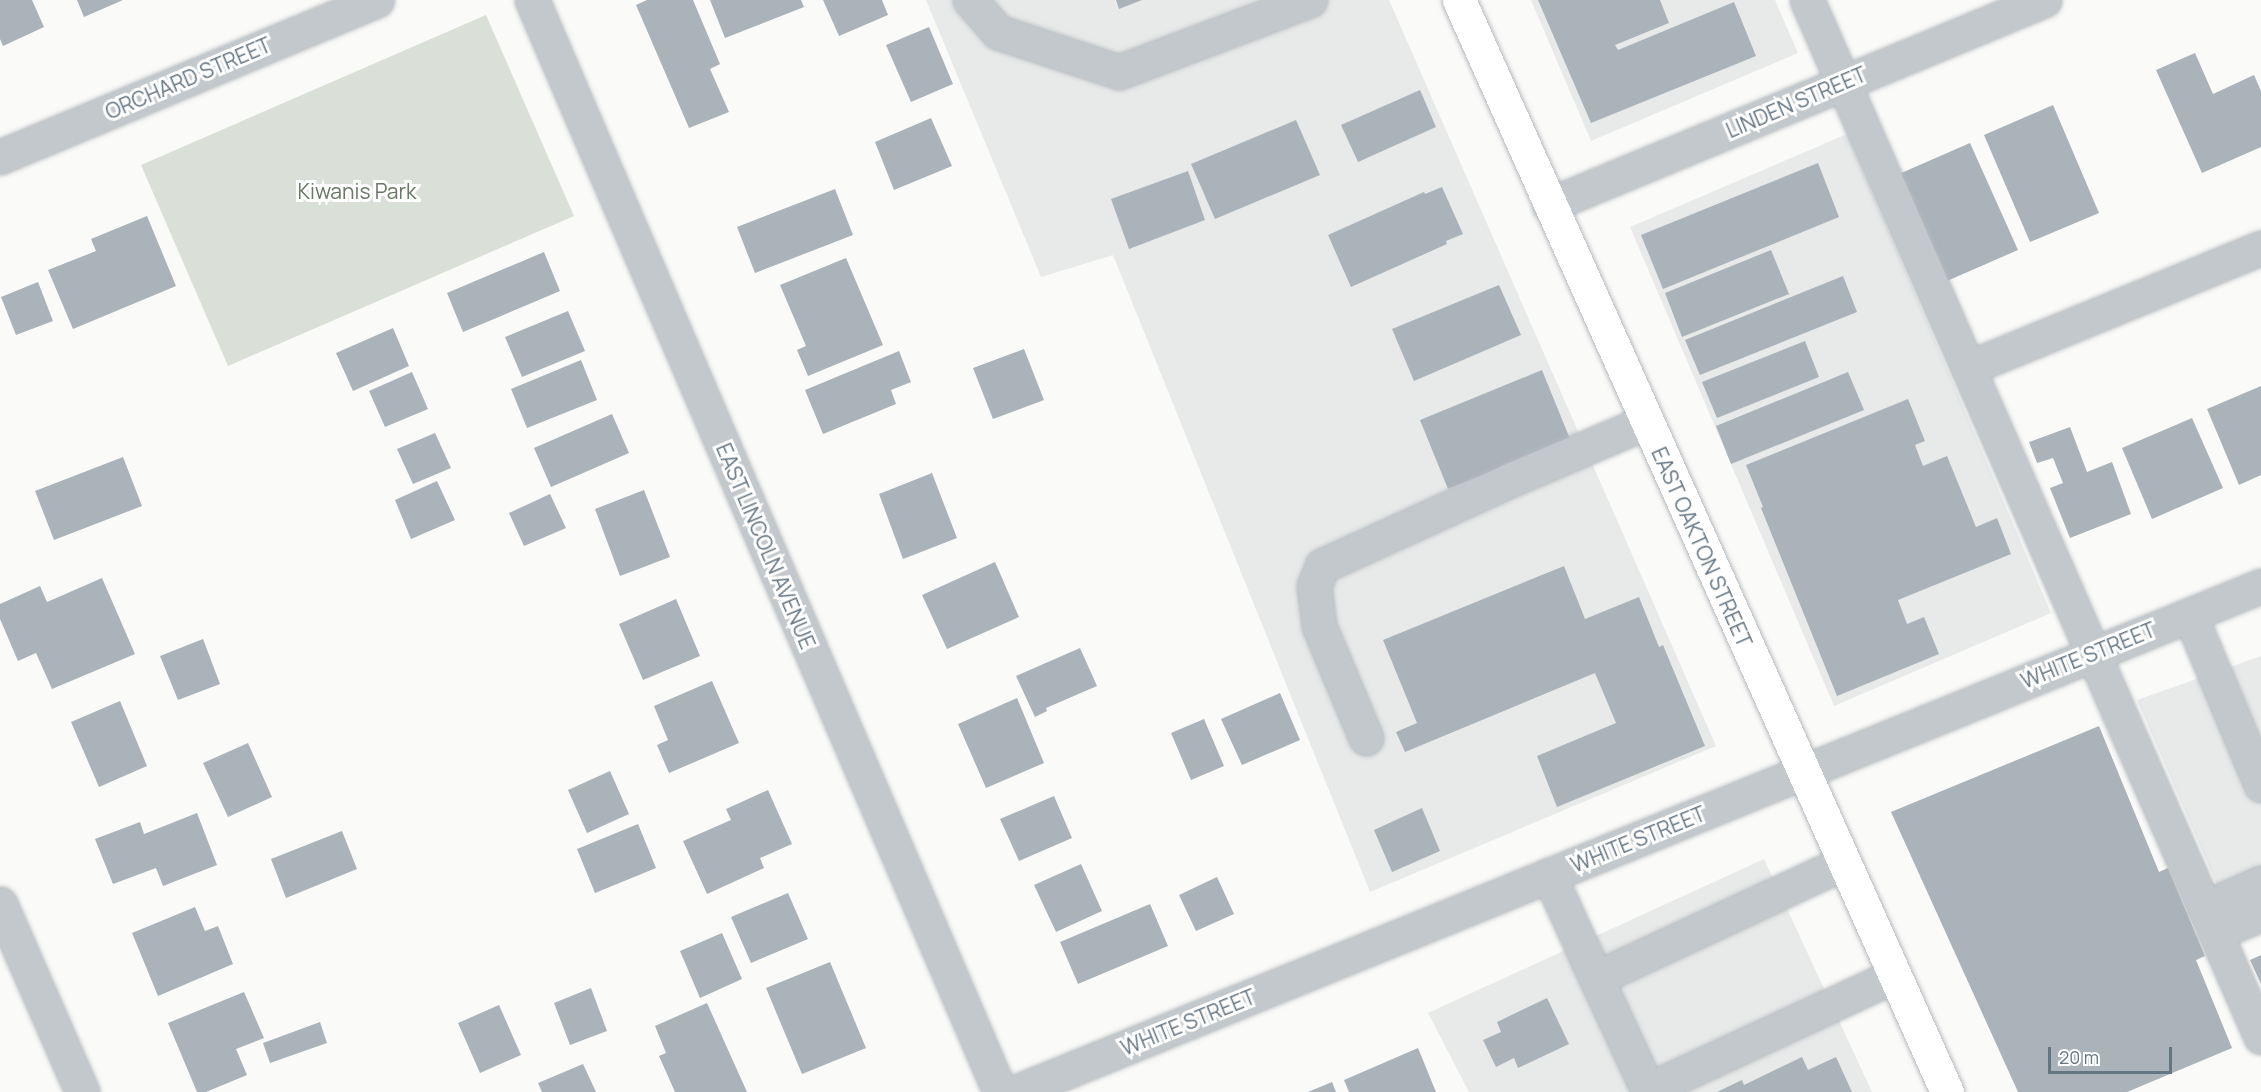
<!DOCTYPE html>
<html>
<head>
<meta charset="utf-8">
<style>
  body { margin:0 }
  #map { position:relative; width:2261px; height:1092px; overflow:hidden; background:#fafaf8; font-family:Manrope,sans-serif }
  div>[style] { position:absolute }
  .built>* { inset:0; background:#e8e9e9 }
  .green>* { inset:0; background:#dadfd7 }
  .building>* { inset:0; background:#aab3b9 }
  .roads { filter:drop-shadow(0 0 2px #b5babe) drop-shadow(0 0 2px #b5babe) }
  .minor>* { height:33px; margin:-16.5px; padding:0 16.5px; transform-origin:16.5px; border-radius:16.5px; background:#c3c8cc }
  .major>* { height:33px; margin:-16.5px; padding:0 16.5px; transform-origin:16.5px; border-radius:16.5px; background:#fff }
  span { translate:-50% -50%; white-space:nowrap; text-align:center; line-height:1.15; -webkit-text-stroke:6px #fff; paint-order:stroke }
  .street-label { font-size:21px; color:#657683 }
  .park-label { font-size:21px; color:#687a64 }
  .scale { position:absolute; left:2048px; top:1047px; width:124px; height:27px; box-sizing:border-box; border:3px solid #657683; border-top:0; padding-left:8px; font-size:18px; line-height:21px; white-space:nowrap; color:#657683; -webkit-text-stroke:4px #fff; paint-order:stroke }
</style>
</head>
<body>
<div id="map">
  <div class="built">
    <div style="clip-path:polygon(926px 0,1389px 0,1716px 746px,1370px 892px,1113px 255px,1041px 277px)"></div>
    <div style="clip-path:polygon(1531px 0,1775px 0,1798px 53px,1591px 141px)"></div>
    <div style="clip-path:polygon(1847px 134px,2051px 613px,1834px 706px,1630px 227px)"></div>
    <div style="clip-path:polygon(2261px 656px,2261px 886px,2224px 901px,2137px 700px)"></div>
    <div style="clip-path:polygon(1764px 859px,1872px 1092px,1469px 1092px,1428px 1013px)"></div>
  </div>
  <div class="green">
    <div style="clip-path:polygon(486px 15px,574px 216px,228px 366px,141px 165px)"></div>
  </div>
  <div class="building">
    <div style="clip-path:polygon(0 0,32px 0,44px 27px,3px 46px,0 39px)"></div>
    <div style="clip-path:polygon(77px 0,123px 0,84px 17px)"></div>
    <div style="clip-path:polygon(647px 0,693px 0,720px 64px,710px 69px,729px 112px,689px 128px,636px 5px)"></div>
    <div style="clip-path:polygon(710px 0,801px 0,804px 7px,725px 38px)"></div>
    <div style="clip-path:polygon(823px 0,882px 0,888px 15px,839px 36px)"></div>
    <div style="clip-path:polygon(1116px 0,1142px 0,1119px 9px)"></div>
    <div style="clip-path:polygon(1538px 0,1660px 0,1669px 23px,1615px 45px,1618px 50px,1734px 2px,1756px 56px,1591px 123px)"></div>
    <div style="clip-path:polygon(929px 27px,953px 84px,911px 102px,886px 45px)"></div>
    <div style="clip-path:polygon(2195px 53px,2213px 94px,2254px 75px,2261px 91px,2261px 147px,2202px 173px,2156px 70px)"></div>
    <div style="clip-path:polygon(1420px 90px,1436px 127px,1358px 162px,1341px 125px)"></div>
    <div style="clip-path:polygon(2053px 105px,2099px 213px,2030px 242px,1984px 135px)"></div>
    <div style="clip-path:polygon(931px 118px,952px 166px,894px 190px,875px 142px)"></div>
    <div style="clip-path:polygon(1296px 120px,1320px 175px,1215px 219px,1191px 164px)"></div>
    <div style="clip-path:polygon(1970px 143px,2018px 250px,1947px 281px,1899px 174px)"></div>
    <div style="clip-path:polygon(1818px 163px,1839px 217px,1663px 289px,1641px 235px)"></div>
    <div style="clip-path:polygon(1188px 171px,1205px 220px,1129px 249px,1111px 199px)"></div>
    <div style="clip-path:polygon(1442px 187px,1463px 234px,1446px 241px,1447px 244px,1351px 287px,1328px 235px,1424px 192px,1425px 194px)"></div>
    <div style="clip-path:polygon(835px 189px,853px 235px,755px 273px,737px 227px)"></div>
    <div style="clip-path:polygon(147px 216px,176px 286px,73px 329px,48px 270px,96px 251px,91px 239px)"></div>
    <div style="clip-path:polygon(1771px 250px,1789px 294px,1682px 337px,1665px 293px)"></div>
    <div style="clip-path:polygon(544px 252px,560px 291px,463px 332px,447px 293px)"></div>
    <div style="clip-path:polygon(846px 258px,883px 345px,808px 376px,797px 350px,806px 346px,780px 285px)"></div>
    <div style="clip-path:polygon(1843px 276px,1857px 312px,1700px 375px,1685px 340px)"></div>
    <div style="clip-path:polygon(38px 282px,53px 321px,16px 335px,1px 297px)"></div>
    <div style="clip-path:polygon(1499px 285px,1521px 335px,1414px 381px,1392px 329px)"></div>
    <div style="clip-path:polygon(568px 311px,585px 351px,522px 377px,505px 337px)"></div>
    <div style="clip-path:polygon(393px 328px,409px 366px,353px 391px,336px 353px)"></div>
    <div style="clip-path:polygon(1805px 341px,1819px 377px,1717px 418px,1702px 382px)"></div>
    <div style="clip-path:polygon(1024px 349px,1044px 400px,993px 419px,973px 368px)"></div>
    <div style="clip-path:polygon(899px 351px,911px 382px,891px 390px,896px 404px,823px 434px,805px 390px)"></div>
    <div style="clip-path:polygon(581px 360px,597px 400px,527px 428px,511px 389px)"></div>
    <div style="clip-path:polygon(1542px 370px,1570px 439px,1448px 489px,1420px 420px)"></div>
    <div style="clip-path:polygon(412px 372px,428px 409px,385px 427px,369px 391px)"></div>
    <div style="clip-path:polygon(1848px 372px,1864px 410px,1731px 464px,1716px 426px)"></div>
    <div style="clip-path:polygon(2261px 386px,2261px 475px,2239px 485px,2207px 409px)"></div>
    <div style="clip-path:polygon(1908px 399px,1925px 441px,1915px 445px,1923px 466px,1947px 456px,1976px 527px,1997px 518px,2011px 554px,1898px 600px,1907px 624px,1924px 617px,1939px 654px,1837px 696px,1761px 508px,1763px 507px,1746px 465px)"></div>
    <div style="clip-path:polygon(612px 414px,629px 453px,551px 487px,534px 448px)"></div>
    <div style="clip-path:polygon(2192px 418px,2223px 488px,2152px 519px,2122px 448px)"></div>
    <div style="clip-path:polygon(2070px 427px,2087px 472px,2112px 462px,2131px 514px,2070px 538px,2050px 488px,2063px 483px,2053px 458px,2037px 463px,2029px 442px)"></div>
    <div style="clip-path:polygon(435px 433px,451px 468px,413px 484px,397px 449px)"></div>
    <div style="clip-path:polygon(123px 457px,142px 506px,54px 540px,35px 491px)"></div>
    <div style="clip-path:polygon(932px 473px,957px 538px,903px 559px,879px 494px)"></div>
    <div style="clip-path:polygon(437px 481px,455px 520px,411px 539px,395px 500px)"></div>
    <div style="clip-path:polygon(644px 490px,670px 557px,620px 576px,595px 509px)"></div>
    <div style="clip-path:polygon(550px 494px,566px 528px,524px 546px,509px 513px)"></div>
    <div style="clip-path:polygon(995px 562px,1019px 617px,947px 649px,922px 595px)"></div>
    <div style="clip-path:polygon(1564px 566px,1585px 619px,1639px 597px,1659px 647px,1663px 645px,1705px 746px,1557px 807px,1537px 756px,1616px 723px,1595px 673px,1405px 752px,1396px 732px,1417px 723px,1383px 640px)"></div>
    <div style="clip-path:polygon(102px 578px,135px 654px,52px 689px,36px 653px,18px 661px,0 619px,0 604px,40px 586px,47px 602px)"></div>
    <div style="clip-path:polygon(676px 599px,700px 656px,643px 680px,619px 624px)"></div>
    <div style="clip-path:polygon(203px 639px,220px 684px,178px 700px,160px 656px)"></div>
    <div style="clip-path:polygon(1080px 648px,1097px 686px,1046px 708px,1047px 711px,1035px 717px,1016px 676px)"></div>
    <div style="clip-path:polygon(712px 681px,739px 743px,669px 773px,657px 745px,668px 740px,654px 706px)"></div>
    <div style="clip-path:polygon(1280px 693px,1300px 740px,1242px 765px,1221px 719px)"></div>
    <div style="clip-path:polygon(1017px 698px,1044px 763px,986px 788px,958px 724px)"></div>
    <div style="clip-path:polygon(120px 701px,147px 766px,99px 787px,71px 722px)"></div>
    <div style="clip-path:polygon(1204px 719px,1224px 766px,1191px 780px,1171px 733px)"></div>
    <div style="clip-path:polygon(2099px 726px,2159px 872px,2168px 868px,2205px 956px,2196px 960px,2232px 1048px,2127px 1092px,2018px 1092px,1891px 812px)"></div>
    <div style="clip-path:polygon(248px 743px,272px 797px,228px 817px,203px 763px)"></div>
    <div style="clip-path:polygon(610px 771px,629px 814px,587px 833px,568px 790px)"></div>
    <div style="clip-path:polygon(768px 790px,792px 844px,760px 858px,764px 868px,707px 894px,683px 841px,731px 820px,726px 809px)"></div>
    <div style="clip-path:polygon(1054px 796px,1072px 838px,1019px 861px,1000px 819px)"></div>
    <div style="clip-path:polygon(1422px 808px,1440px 851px,1392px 872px,1374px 830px)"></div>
    <div style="clip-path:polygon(197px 813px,217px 865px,163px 886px,156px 868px,113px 884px,95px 839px,140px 822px,144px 834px)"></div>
    <div style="clip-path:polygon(638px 824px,656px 868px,595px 893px,577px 849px)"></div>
    <div style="clip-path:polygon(342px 831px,357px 869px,286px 898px,271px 859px)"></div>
    <div style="clip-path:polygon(1081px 864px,1102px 911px,1056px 932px,1034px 885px)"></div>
    <div style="clip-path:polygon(1217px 877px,1234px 914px,1196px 931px,1179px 895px)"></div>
    <div style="clip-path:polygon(788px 893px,808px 939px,751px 963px,731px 917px)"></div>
    <div style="clip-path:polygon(1150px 904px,1168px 946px,1078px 984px,1060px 942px)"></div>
    <div style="clip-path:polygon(195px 907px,205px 931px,218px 926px,233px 964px,158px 996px,132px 933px)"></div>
    <div style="clip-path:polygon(722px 933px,742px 979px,700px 998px,680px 951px)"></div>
    <div style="clip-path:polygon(2261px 955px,2261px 984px,2250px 960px)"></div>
    <div style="clip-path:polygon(830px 962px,866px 1048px,802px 1074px,766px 988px)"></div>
    <div style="clip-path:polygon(591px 988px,607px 1031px,570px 1045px,554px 1003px)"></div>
    <div style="clip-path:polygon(244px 992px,264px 1038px,236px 1049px,247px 1075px,206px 1092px,197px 1092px,168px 1023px)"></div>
    <div style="clip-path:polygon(1547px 998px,1569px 1044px,1518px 1068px,1514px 1058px,1496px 1067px,1483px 1040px,1501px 1032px,1497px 1022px)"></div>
    <div style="clip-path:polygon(707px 1003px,747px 1092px,675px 1092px,659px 1056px,666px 1053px,655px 1026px)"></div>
    <div style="clip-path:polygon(499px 1005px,521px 1055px,480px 1073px,458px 1023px)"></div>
    <div style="clip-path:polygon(320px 1022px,327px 1043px,270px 1063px,263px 1043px)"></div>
    <div style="clip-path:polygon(1418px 1048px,1436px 1092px,1349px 1092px,1344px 1080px)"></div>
    <div style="clip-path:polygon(1802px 1057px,1808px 1070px,1836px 1057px,1852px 1092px,1717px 1092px,1742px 1080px,1744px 1085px)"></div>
    <div style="clip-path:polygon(583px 1064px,596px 1092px,542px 1092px,538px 1083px)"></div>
    <div style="clip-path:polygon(1332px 1082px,1336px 1092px,1308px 1092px)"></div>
  </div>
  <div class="roads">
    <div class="minor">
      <div style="left:532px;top:0;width:1188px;rotate:66.8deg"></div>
      <div style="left:970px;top:0;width:43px;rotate:48.8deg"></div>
      <div style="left:998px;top:32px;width:127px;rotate:18.3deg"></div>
      <div style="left:1119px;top:72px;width:204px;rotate:-20.7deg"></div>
      <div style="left:1807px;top:0;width:1132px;rotate:66.36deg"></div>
      <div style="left:0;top:157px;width:408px;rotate:-22.6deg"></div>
      <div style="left:1549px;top:205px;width:536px;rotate:-22.5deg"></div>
      <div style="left:1968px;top:368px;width:317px;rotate:-22.3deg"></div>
      <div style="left:2190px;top:615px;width:184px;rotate:67.3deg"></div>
      <div style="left:1366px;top:738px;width:121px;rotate:-112.8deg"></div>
      <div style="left:1319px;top:626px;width:40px;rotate:-97.1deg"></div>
      <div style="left:1314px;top:586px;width:22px;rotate:-68deg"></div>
      <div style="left:1322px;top:566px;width:209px;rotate:-24.6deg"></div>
      <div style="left:1512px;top:479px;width:146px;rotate:-23deg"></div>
      <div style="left:1843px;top:863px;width:272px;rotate:155deg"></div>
      <div style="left:1596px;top:978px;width:123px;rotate:65.1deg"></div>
      <div style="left:1648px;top:1090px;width:271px;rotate:-24.9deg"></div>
      <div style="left:1549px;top:875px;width:113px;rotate:65.5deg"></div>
      <div style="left:0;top:904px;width:205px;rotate:66.4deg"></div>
      <div style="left:2204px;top:908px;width:62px;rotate:-23.7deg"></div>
      <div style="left:2215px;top:933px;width:50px;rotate:-22.4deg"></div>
      <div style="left:1016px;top:1092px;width:1344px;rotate:-22.12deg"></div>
    </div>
    <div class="major">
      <div style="left:1459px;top:0;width:1196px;rotate:65.92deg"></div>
    </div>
  </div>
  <div class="street-label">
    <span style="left:188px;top:78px;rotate:-23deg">ORCHARD STREET</span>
    <span style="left:1796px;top:102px;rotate:-23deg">LINDEN STREET</span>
    <span style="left:766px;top:546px;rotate:67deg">EAST LINCOLN AVENUE</span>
    <span style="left:1702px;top:547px;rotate:66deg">EAST OAKTON STREET</span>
    <span style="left:2088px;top:655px;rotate:-22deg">WHITE STREET</span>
    <span style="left:1638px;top:839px;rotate:-22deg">WHITE STREET</span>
    <span style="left:1188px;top:1022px;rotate:-22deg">WHITE STREET</span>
  </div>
  <div class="park-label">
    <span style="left:357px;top:191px">Kiwanis Park</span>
  </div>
  <div class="scale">20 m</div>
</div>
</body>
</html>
